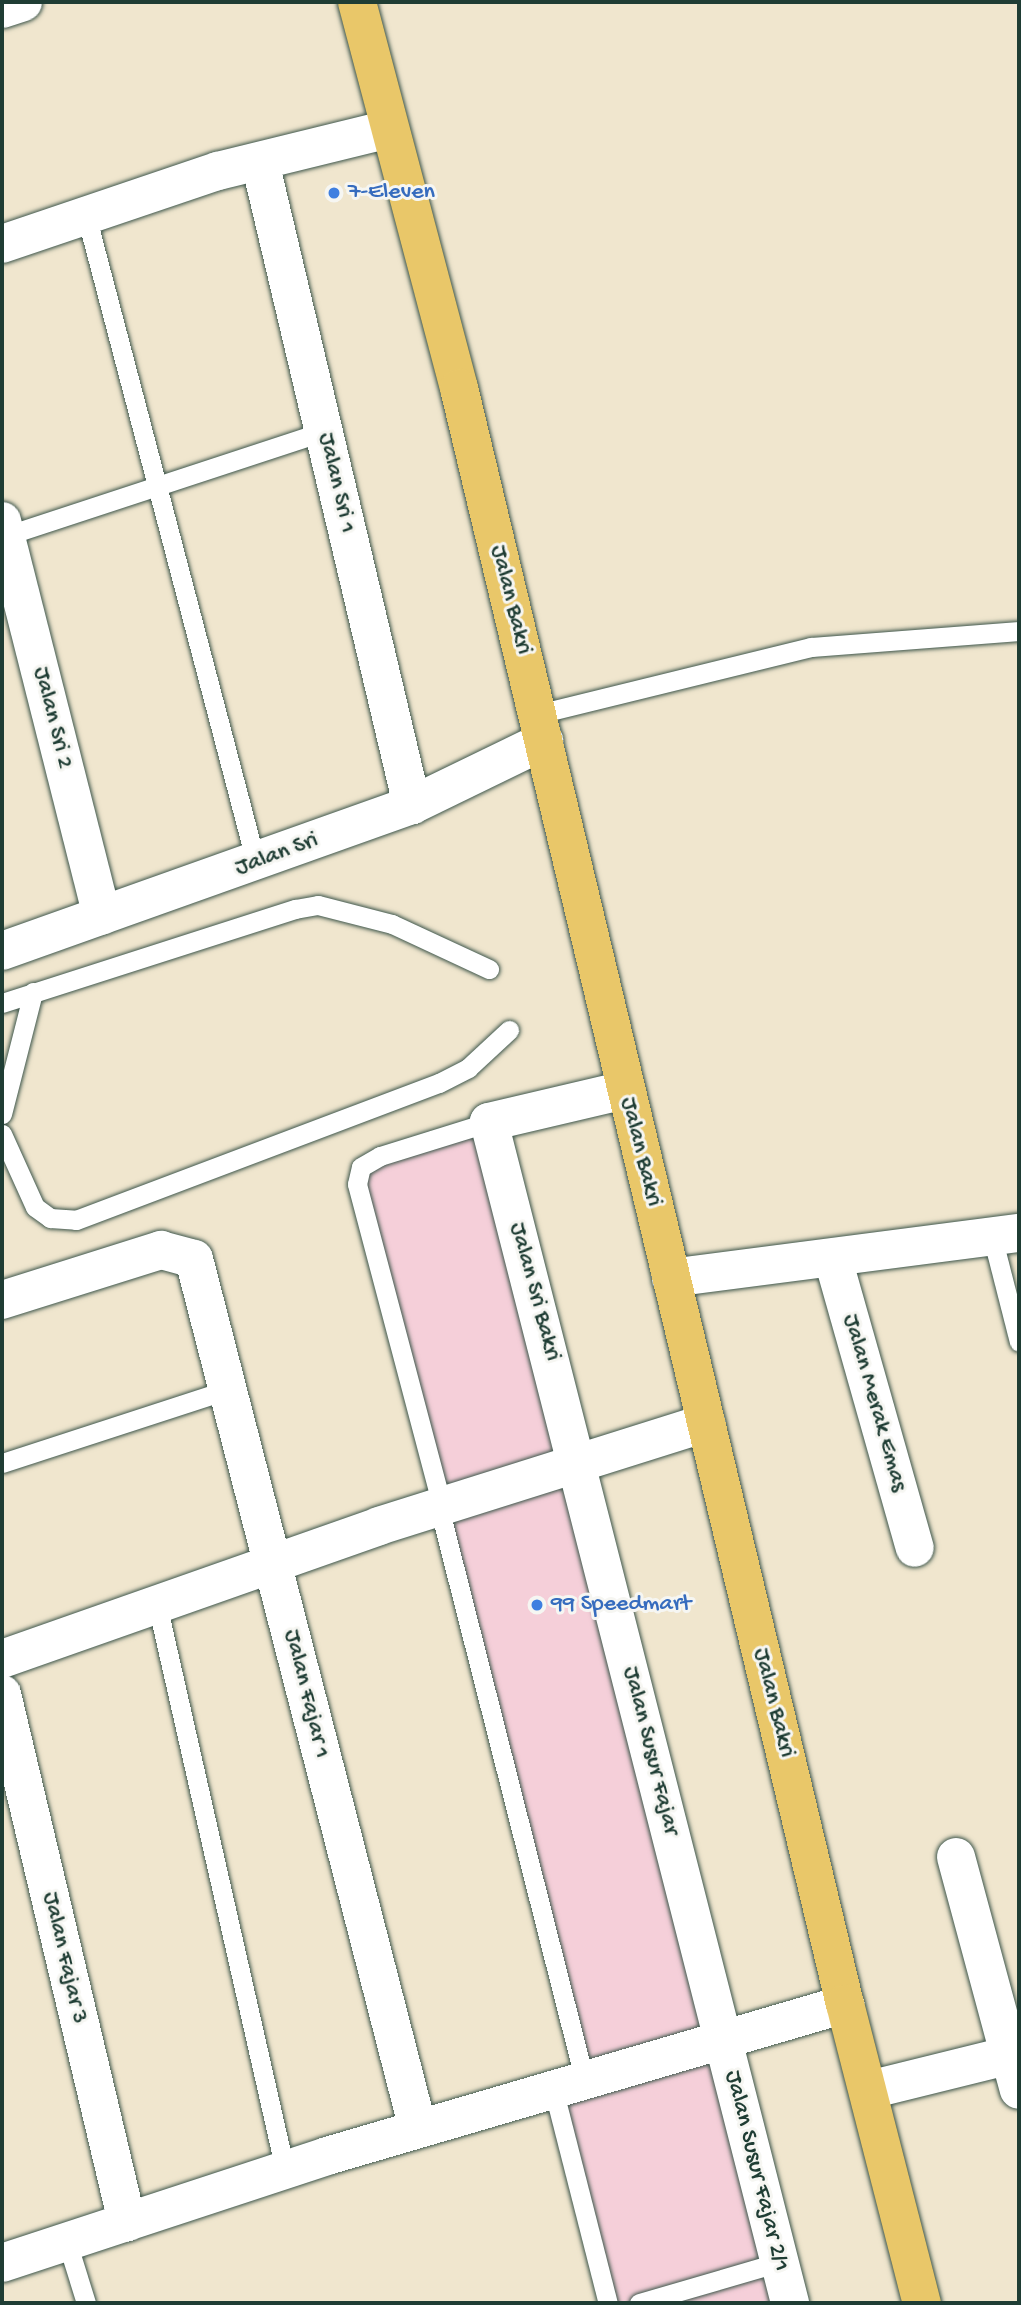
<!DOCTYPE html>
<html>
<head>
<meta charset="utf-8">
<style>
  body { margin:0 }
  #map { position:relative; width:1021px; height:2305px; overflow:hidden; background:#f0e6ce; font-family:"Gochi Hand",sans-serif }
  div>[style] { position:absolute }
  .built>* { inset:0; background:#f5cfd9 }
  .roads { filter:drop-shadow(0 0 2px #3e564b) drop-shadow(0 0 2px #3e564b) }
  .lane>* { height:19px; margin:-9.5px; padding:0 9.5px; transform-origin:9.5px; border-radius:9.5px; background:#fff }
  .street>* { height:38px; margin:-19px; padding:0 19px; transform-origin:19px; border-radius:19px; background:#fff }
  .primary>* { height:38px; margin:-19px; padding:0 19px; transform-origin:19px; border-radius:19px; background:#e9c769 }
  .dots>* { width:19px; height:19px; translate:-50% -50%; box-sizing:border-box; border:4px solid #f6f6f2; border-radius:50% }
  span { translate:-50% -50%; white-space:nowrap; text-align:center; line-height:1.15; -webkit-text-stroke:6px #f6f6f2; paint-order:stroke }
  .shop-label { font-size:24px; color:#366cbe }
  .left { translate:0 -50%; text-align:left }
  .street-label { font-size:24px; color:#1f3d34 }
  .frame { position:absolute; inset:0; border:4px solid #1f3d34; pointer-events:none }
</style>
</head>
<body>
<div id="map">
  <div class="built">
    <div style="clip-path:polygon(500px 1110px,802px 2303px,601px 2303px,546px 2102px,581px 2092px,356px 1159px)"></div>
  </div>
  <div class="roads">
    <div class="lane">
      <div style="left:86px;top:215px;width:670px;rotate:75.3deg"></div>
      <div style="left:2px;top:537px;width:339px;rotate:-18.2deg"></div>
      <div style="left:538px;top:714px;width:281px;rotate:-13.8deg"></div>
      <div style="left:811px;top:647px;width:209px;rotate:-4.4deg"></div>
      <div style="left:2px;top:1003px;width:308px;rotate:-17.8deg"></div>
      <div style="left:295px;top:909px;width:23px;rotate:-10deg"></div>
      <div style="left:318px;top:905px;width:76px;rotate:14.4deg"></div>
      <div style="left:392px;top:924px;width:107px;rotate:24.9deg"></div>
      <div style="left:2px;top:1114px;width:126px;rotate:-75.7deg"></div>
      <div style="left:2px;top:1134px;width:80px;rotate:65.7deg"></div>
      <div style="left:35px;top:1207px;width:19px;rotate:36deg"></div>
      <div style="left:50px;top:1218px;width:26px;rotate:4deg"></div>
      <div style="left:76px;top:1220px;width:388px;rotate:-20.7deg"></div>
      <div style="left:439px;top:1083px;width:33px;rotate:-27deg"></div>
      <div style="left:468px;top:1068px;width:56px;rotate:-42.8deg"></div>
      <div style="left:992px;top:1236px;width:109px;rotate:75.7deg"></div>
      <div style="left:2px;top:1463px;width:237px;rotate:-18deg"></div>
      <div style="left:442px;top:1506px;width:333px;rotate:-104.8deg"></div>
      <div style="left:357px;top:1184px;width:17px;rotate:-77deg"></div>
      <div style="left:361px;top:1167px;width:22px;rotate:-30deg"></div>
      <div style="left:380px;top:1156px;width:114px;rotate:-17.3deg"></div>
      <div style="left:439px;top:1507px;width:589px;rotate:75.75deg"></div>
      <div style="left:157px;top:1604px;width:580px;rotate:77.26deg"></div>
      <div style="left:553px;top:2088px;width:222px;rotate:75.7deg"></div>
      <div style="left:67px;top:2242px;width:64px;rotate:72.7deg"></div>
      <div style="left:639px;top:2303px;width:147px;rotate:-16.2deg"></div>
    </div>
    <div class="street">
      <div style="left:2px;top:9px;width:22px;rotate:-18deg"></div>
      <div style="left:260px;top:162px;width:661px;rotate:76.7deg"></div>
      <div style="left:2px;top:244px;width:228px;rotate:-18.7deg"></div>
      <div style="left:218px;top:171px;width:176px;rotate:-13.8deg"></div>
      <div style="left:2px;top:521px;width:407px;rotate:75.8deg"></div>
      <div style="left:2px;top:951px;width:435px;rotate:-19.6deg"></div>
      <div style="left:412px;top:805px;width:147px;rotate:-25.9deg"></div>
      <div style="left:625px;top:1090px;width:140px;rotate:166.8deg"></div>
      <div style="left:489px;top:1122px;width:1219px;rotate:75.7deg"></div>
      <div style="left:833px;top:1259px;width:300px;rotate:74.2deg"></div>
      <div style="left:671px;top:1278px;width:351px;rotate:-7.4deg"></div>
      <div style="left:2px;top:1300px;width:167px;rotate:-17.5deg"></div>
      <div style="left:161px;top:1250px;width:34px;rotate:15deg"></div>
      <div style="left:194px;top:1259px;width:898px;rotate:75.56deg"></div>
      <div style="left:2px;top:1659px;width:400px;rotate:-19.4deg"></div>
      <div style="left:379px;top:1526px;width:343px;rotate:-17.5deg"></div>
      <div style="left:2px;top:1694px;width:543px;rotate:76.68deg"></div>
      <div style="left:956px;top:1857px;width:241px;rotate:74.9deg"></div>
      <div style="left:869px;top:2090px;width:154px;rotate:-13.9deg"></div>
      <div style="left:2px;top:2263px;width:342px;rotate:-18.2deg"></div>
      <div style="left:327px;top:2156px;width:540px;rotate:-16.35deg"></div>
    </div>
    <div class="primary">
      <div style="left:357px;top:2px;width:399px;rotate:75.2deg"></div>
      <div style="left:459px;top:388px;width:1661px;rotate:76.57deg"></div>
      <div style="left:845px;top:2004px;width:309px;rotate:75.6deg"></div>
    </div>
  </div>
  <div class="dots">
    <div style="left:334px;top:193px;background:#3f7fe0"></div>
    <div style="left:537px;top:1605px;background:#3f7fe0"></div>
  </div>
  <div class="shop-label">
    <span class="left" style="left:348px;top:193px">7-Eleven</span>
    <span class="left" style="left:551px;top:1605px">99 Speedmart</span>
  </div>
  <div class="street-label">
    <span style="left:336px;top:483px;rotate:77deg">Jalan Sri 1</span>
    <span style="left:510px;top:600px;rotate:76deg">Jalan Bakri</span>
    <span style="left:52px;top:718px;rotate:76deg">Jalan Sri 2</span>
    <span style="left:277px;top:855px;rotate:-20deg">Jalan Sri</span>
    <span style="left:640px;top:1152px;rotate:76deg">Jalan Bakri</span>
    <span style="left:534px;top:1292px;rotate:75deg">Jalan Sri Bakri</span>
    <span style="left:874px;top:1403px;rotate:74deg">Jalan Merak Emas</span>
    <span style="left:306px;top:1694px;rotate:76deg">Jalan Fajar 1</span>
    <span style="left:773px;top:1703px;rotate:76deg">Jalan Bakri</span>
    <span style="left:650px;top:1751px;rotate:76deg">Jalan Susur Fajar</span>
    <span style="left:64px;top:1958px;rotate:77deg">Jalan Fajar 3</span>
    <span style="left:756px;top:2171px;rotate:76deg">Jalan Susur Fajar 2/1</span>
  </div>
  <div class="frame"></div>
</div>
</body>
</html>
